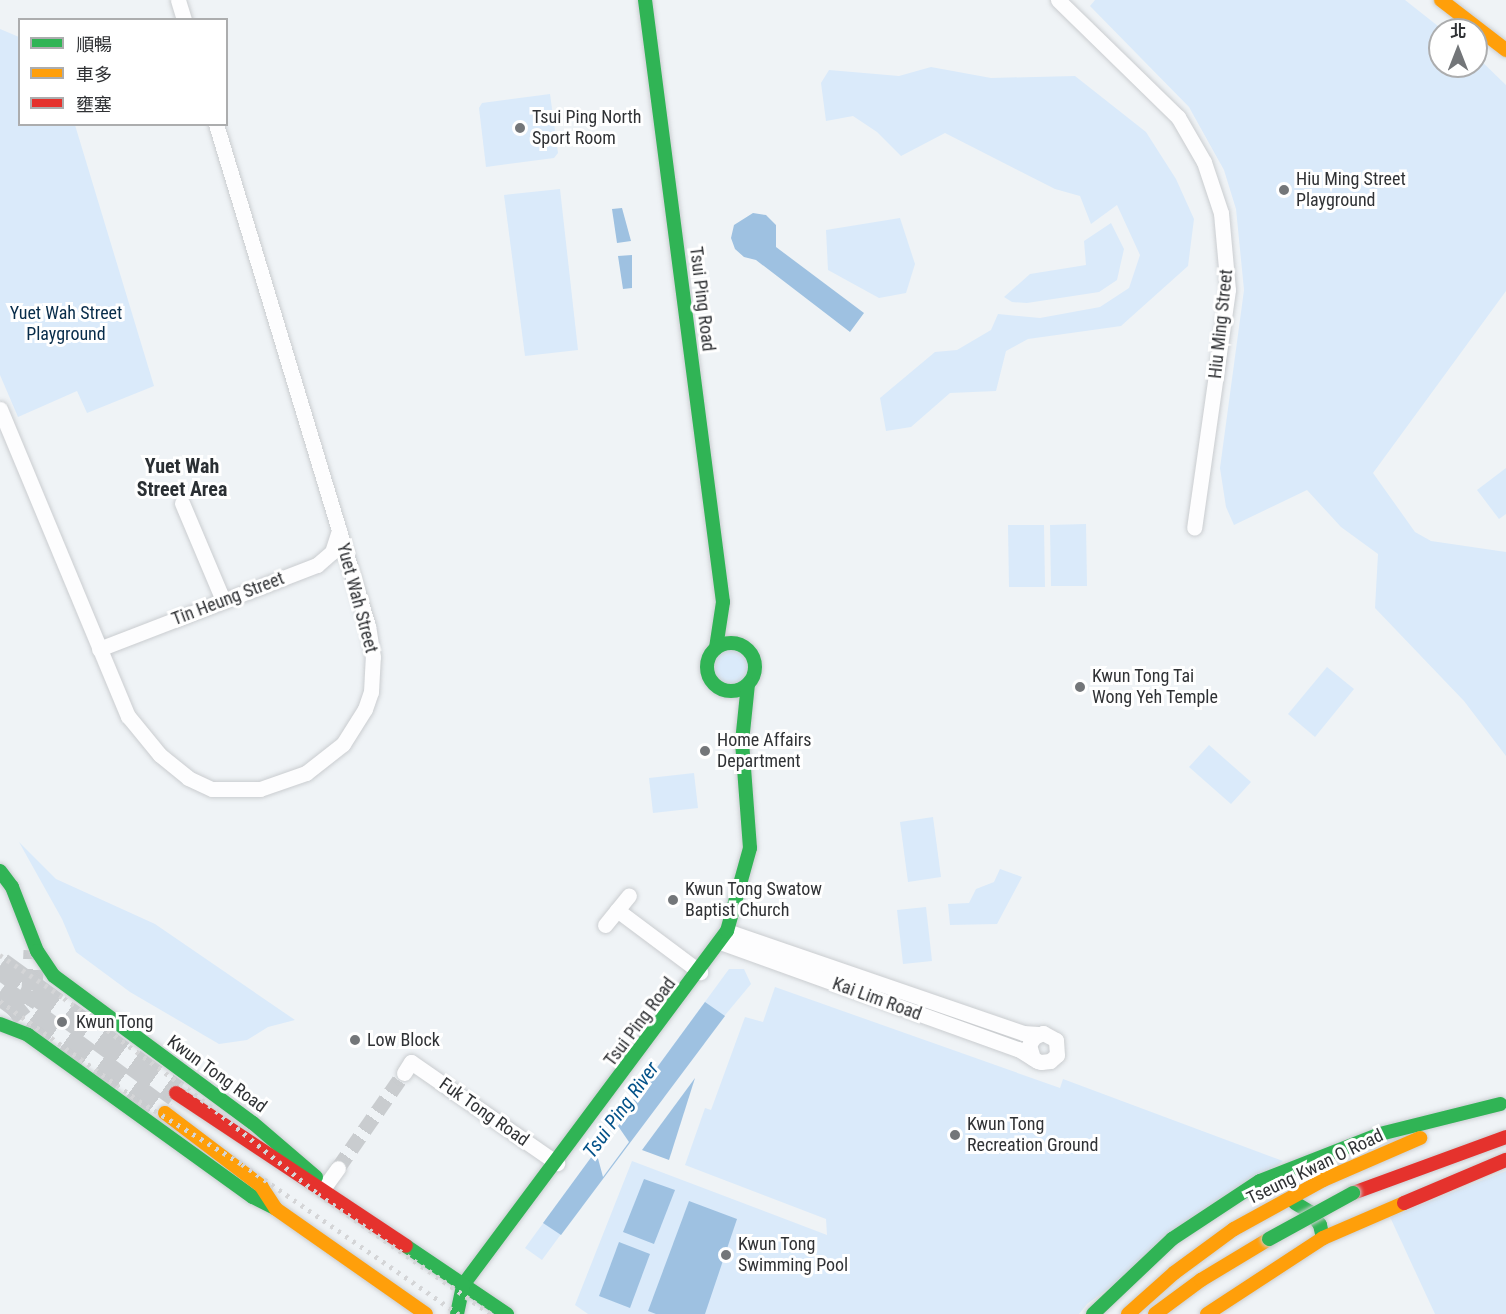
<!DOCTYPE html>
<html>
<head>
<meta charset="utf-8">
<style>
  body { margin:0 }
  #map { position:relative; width:1506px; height:1314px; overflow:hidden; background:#eff3f6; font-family:"Roboto Condensed","Noto Sans TC",sans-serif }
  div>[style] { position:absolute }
  .green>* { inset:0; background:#daeafa }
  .round { border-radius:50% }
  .water>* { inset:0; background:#9ec1e1 }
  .pier>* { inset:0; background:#eff3f6 }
  .street-tunnel>* { height:15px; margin-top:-7.5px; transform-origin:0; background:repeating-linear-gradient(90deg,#c9cccf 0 15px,transparent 0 23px) }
  .secondary-tunnel>* { height:21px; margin-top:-10.5px; transform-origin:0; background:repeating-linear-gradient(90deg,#c9cccf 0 21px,transparent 0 31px) }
  .highway-tunnel>* { height:27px; margin-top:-13.5px; transform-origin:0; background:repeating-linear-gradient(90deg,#c9cccf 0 27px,transparent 0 41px) }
  .roads { filter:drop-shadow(0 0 2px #cacdd0) drop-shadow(0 0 2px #cacdd0) }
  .street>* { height:15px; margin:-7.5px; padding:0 7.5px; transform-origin:7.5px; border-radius:7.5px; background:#fdfdfe }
  .fast>* { height:14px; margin:-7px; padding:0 7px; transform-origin:7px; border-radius:7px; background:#30b455 }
  .fast>.ring { margin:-7px; padding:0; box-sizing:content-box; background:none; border:14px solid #30b455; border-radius:50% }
  .slow>* { height:14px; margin:-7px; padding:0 7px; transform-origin:7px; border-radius:7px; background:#ff9f0a }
  .jam>* { height:14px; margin:-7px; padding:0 7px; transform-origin:7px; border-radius:7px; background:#e5322d }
  .rail>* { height:4.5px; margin-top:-2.25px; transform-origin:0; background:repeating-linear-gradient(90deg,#d4d5d7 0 3px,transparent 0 9px) }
  .bridges { filter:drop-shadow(0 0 2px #cccecf) drop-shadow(0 0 2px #cccecf) }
  .fast-bridge>* { height:14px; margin:-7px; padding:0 7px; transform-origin:7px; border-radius:7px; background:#30b455 }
  .dots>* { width:16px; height:16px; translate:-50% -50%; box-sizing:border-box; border:3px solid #fff; border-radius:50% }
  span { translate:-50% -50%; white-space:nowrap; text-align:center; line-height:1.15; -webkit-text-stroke:6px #fff; paint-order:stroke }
  .poi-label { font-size:18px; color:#303235 }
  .left { translate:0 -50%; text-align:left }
  .street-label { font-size:18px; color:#303235 }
  .park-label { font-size:18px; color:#072c4a }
  .neighbourhood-label { font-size:20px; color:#2a2f33; font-weight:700 }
  .water-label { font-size:20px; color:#045289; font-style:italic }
  .legend { position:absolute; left:18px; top:18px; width:210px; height:108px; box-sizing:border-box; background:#fff; border:2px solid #acadae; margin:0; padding:8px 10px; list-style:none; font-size:18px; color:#303235 }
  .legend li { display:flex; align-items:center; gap:12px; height:30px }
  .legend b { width:30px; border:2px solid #acadae }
  .north { position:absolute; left:1428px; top:18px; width:60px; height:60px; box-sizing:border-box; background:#fff; border:2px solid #acadae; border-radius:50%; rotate:0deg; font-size:16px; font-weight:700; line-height:24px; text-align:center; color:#303235 }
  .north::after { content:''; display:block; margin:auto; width:21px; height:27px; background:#737679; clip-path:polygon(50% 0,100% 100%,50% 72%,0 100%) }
</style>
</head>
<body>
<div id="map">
  <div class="green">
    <div style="clip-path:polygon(1095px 0,1405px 0,1443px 30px,1440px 30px,1440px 66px,1476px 66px,1476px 56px,1506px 85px,1506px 291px,1373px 473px,1415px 532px,1431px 541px,1506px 552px,1506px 756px,1464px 701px,1375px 608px,1378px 554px,1341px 527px,1307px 490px,1234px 525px,1226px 507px,1220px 468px,1244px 290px,1236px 209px,1224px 170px,1189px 107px,1090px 6px)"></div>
    <div style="clip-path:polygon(0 29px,19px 37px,20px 124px,75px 125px,154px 386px,87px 413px,77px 391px,18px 417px,0 375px)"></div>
    <div style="clip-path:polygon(931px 67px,991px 78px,1075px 76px,1146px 132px,1176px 179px,1194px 219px,1188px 266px,1121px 326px,1028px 339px,1006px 351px,996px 391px,950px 393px,911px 427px,886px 431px,880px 398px,935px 352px,957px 350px,991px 330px,998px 314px,1040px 318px,1100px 307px,1129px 288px,1140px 255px,1117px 205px,1091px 224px,1080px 196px,1055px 189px,945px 133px,901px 156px,877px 132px,853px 116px,826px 121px,821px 83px,829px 70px,899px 76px)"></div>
    <div style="clip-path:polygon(550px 94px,558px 153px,554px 158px,486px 167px,479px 108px,482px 103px)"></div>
    <div style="clip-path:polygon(560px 189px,578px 350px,525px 356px,504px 195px)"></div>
    <div style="clip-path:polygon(900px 218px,915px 264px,906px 293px,879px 298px,828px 270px,826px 230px)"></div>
    <div style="clip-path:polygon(1111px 223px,1124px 249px,1117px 280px,1099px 292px,1027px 303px,1012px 302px,1004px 297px,1030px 274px,1086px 265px,1084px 241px)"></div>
    <div style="clip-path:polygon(1506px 468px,1506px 514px,1499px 519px,1477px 490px)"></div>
    <div style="clip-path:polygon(1086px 524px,1087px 586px,1051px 586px,1050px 525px)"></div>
    <div style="clip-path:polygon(1008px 525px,1044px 525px,1045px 587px,1009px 587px)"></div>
    <div class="round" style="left:710px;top:646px;width:42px;height:42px"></div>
    <div style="clip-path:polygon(1327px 667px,1354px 689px,1315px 737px,1288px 714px)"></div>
    <div style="clip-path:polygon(1209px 745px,1251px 782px,1231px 804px,1189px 767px)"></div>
    <div style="clip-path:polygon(694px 773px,698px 808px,653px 813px,649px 778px)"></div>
    <div style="clip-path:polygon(933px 817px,941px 877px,908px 882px,900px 822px)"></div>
    <div style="clip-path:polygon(19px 842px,56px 879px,155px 924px,295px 1020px,268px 1027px,247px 1040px,219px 1044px,130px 992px,76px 952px,62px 919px)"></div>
    <div style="clip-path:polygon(1000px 869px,1022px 877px,997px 924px,950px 925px,948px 904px,969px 903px,976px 889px,994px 882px)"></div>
    <div style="clip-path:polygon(926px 907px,932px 961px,903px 964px,897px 910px)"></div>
    <div style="clip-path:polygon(729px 969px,744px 969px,751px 984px,696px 1050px,542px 1260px,525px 1248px)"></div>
    <div style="clip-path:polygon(775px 987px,1060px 1088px,1063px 1079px,1283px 1161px,1087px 1304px,1079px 1314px,588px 1314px,575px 1305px,632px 1161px,827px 1235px,826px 1219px,685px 1165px,705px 1108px,711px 1110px,745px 1017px,763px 1022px)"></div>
    <div style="clip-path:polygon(1506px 1171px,1506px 1314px,1435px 1314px,1390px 1217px)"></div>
  </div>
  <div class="water">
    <div style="clip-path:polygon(622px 208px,631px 241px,617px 243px,612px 209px)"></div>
    <div style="clip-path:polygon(753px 213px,766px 215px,776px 225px,776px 247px,864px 313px,850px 332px,756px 260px,744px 257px,735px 249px,731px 238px,734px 225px)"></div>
    <div style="clip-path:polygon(632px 255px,632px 288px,623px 289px,618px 256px)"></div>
    <div style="clip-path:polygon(705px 1002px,725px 1016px,561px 1235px,543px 1223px)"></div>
    <div style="clip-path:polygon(695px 1078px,669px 1160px,642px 1150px)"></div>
    <div style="clip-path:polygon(644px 1179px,675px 1190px,654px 1244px,623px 1232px)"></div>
    <div style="clip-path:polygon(689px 1201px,737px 1219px,705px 1314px,656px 1314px,648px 1311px)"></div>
    <div style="clip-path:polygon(619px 1242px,650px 1254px,630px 1308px,599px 1296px)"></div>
  </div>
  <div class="pier">
    <div style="clip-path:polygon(633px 1100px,636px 1103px,618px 1126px,629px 1142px,603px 1177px,596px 1151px)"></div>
  </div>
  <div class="street-tunnel">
    <div style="left:338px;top:1168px;width:116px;rotate:-55.2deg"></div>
  </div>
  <div class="secondary-tunnel">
    <div style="left:9px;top:1015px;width:19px;rotate:-39deg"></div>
    <div style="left:24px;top:1003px;width:15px;rotate:-58deg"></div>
    <div style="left:32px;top:990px;width:40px;rotate:-87.1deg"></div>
  </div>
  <div class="highway-tunnel">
    <div style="left:0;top:965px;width:218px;rotate:36deg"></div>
    <div style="left:0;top:991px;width:205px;rotate:36.5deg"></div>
  </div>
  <div class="roads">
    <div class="street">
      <div style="left:178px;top:0;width:21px;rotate:73deg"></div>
      <div style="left:1058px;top:0;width:168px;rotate:44.3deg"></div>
      <div style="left:1178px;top:117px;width:52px;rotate:60deg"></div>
      <div style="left:1204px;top:162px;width:54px;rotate:71.6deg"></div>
      <div style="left:1221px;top:213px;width:77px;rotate:84.8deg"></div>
      <div style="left:1228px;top:290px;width:240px;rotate:98.1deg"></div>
      <div style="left:0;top:409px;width:333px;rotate:67.4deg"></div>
      <div style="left:128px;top:716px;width:50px;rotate:50.6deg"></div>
      <div style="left:160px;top:755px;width:36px;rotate:39deg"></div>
      <div style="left:188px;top:778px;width:26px;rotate:25deg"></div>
      <div style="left:212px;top:789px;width:48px"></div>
      <div style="left:260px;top:789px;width:49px;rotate:-19.2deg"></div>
      <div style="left:306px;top:773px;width:47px;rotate:-38.1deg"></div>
      <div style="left:343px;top:744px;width:41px;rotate:-57.8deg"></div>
      <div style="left:365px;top:709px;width:18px;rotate:-71deg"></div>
      <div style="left:371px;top:692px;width:35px;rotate:-87deg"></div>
      <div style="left:373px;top:657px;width:31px;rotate:-99deg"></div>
      <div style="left:368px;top:626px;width:525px;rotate:-106.85deg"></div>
      <div style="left:182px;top:503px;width:105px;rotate:67.1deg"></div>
      <div style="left:99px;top:649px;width:234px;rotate:-21.1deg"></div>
      <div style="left:317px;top:565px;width:20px;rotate:-41deg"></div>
      <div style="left:332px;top:552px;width:23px;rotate:-72deg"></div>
      <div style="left:617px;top:910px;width:104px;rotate:36.8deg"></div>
      <div style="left:605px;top:925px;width:38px;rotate:-51deg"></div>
      <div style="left:727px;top:931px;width:313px;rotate:19deg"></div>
      <div style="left:1023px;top:1033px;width:15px;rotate:4deg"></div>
      <div style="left:720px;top:942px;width:317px;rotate:19.8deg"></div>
      <div style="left:1018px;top:1049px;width:22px;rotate:32deg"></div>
      <div style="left:1037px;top:1061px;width:4px;rotate:14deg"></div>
      <div style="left:1041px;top:1062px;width:9px;rotate:-6deg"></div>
      <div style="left:1050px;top:1061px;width:9px;rotate:-41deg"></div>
      <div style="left:1057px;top:1055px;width:15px;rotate:-94deg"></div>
      <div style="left:1056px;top:1040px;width:15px;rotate:-152deg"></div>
      <div style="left:1043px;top:1033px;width:10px;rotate:156deg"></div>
      <div style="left:1034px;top:1037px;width:9px;rotate:122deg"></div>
      <div style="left:1029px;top:1045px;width:14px;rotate:73deg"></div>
      <div style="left:404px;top:1073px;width:13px;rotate:-58deg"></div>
      <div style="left:411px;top:1062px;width:178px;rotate:34.7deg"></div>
      <div style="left:325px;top:1186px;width:22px;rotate:-54deg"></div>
    </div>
    <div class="fast">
      <div style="left:645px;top:0;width:607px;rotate:82.62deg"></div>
      <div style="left:723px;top:602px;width:47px;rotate:98.7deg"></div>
      <div class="ring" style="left:707px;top:643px;width:34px;height:34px"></div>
      <div style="left:0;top:871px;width:20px;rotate:53deg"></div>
      <div style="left:12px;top:887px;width:69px;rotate:68.7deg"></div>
      <div style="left:37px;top:951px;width:30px;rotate:56deg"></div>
      <div style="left:54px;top:976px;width:247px;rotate:36.5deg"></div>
      <div style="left:253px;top:1123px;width:83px;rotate:40.6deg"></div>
      <div style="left:0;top:1024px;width:30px;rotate:21deg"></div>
      <div style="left:28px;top:1035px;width:277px;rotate:35.8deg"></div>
      <div style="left:253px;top:1197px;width:25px;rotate:27deg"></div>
      <div style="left:1295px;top:1203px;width:17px;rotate:31deg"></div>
      <div style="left:1310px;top:1212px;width:16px;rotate:52deg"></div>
      <div style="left:1320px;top:1225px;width:13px;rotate:77deg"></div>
      <div style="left:406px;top:1246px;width:122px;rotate:34deg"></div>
      <div style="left:463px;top:1285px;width:442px;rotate:-53.3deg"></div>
      <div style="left:727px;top:931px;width:86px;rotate:-74.5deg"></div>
      <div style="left:750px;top:848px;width:106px;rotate:-94.3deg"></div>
      <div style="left:742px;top:742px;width:58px;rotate:-84.1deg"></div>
      <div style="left:457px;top:1314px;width:30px;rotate:-78deg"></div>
      <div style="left:1093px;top:1314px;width:109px;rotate:-43.5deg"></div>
      <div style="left:1172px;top:1239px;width:105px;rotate:-33.4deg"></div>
      <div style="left:1260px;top:1181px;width:129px;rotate:-21.4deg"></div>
      <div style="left:1380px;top:1134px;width:124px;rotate:-14deg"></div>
    </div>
    <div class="slow">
      <div style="left:1441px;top:0;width:82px;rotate:37.6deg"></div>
      <div style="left:165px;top:1113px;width:121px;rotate:37.2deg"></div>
      <div style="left:261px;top:1186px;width:27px;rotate:57deg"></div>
      <div style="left:276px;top:1209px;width:183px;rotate:35deg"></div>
      <div style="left:1128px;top:1314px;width:62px;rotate:-41.7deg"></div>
      <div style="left:1174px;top:1273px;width:74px;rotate:-36.3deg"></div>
      <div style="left:1234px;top:1229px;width:102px;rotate:-28.8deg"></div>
      <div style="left:1323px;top:1180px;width:106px;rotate:-23.4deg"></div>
      <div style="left:1155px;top:1314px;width:57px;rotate:-36.5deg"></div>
      <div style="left:1201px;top:1280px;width:79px;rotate:-31.1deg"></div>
      <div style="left:1207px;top:1314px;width:139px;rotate:-33.2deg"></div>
      <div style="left:1323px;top:1238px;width:88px;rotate:-23.4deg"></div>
    </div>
    <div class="jam">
      <div style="left:176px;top:1093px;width:276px;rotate:33.6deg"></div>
      <div style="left:1353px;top:1193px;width:163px;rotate:-20.1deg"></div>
      <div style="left:1404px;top:1203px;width:111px;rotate:-22.9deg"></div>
    </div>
  </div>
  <div class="rail">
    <div style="left:0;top:955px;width:77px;rotate:33.9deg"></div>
    <div style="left:64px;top:998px;width:180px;rotate:36.4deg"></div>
    <div style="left:209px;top:1105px;width:141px;rotate:39.2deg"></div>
    <div style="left:318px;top:1194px;width:211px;rotate:34.7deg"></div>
    <div style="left:0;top:1001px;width:171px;rotate:35.7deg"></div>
    <div style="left:139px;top:1101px;width:121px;rotate:31.5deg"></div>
    <div style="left:242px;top:1164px;width:264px;rotate:34.7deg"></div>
  </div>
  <div class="bridges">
    <div class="fast-bridge">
      <div style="left:1269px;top:1239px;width:96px;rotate:-28.7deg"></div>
    </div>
  </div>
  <div class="dots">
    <div style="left:520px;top:128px;background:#737679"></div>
    <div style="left:1284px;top:190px;background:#737679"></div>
    <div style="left:1080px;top:687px;background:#737679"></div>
    <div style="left:705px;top:751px;background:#737679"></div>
    <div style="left:673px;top:900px;background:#737679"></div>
    <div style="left:62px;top:1022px;background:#737679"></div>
    <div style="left:355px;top:1040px;background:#737679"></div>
    <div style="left:955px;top:1135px;background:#737679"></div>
    <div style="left:726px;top:1255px;background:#737679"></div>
  </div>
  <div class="poi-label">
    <span class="left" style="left:532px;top:128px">Tsui Ping North<br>Sport Room</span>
    <span class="left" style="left:1296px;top:190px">Hiu Ming Street<br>Playground</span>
    <span class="left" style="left:1092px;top:687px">Kwun Tong Tai<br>Wong Yeh Temple</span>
    <span class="left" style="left:717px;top:751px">Home Affairs<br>Department</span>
    <span class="left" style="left:685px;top:900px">Kwun Tong Swatow<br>Baptist Church</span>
    <span class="left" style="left:76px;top:1022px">Kwun Tong</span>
    <span class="left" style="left:367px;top:1040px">Low Block</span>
    <span class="left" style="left:967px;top:1135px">Kwun Tong<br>Recreation Ground</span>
    <span class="left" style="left:738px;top:1255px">Kwun Tong<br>Swimming Pool</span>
  </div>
  <div class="street-label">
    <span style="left:702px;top:299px;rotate:83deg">Tsui Ping Road</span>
    <span style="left:1221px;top:324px;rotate:-84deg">Hiu Ming Street</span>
    <span style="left:357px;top:598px;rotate:75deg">Yuet Wah Street</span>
    <span style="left:228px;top:599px;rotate:-21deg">Tin Heung Street</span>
    <span style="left:877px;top:999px;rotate:20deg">Kai Lim Road</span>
    <span style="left:640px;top:1022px;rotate:-53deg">Tsui Ping Road</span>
    <span style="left:217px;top:1074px;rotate:36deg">Kwun Tong Road</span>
    <span style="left:484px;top:1112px;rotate:35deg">Fuk Tong Road</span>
    <span style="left:1315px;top:1167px;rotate:-26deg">Tseung Kwan O Road</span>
  </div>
  <div class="park-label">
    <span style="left:66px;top:324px">Yuet Wah Street<br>Playground</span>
  </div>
  <div class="neighbourhood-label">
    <span style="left:182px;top:478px">Yuet Wah<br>Street Area</span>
  </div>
  <div class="water-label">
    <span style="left:621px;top:1110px;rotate:-54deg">Tsui Ping River</span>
  </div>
  <ul class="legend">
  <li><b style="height:8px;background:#30b455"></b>順暢</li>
  <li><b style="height:8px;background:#ff9f0a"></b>車多</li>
  <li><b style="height:8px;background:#e5322d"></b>壅塞</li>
  </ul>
  <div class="north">北</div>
</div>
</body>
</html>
